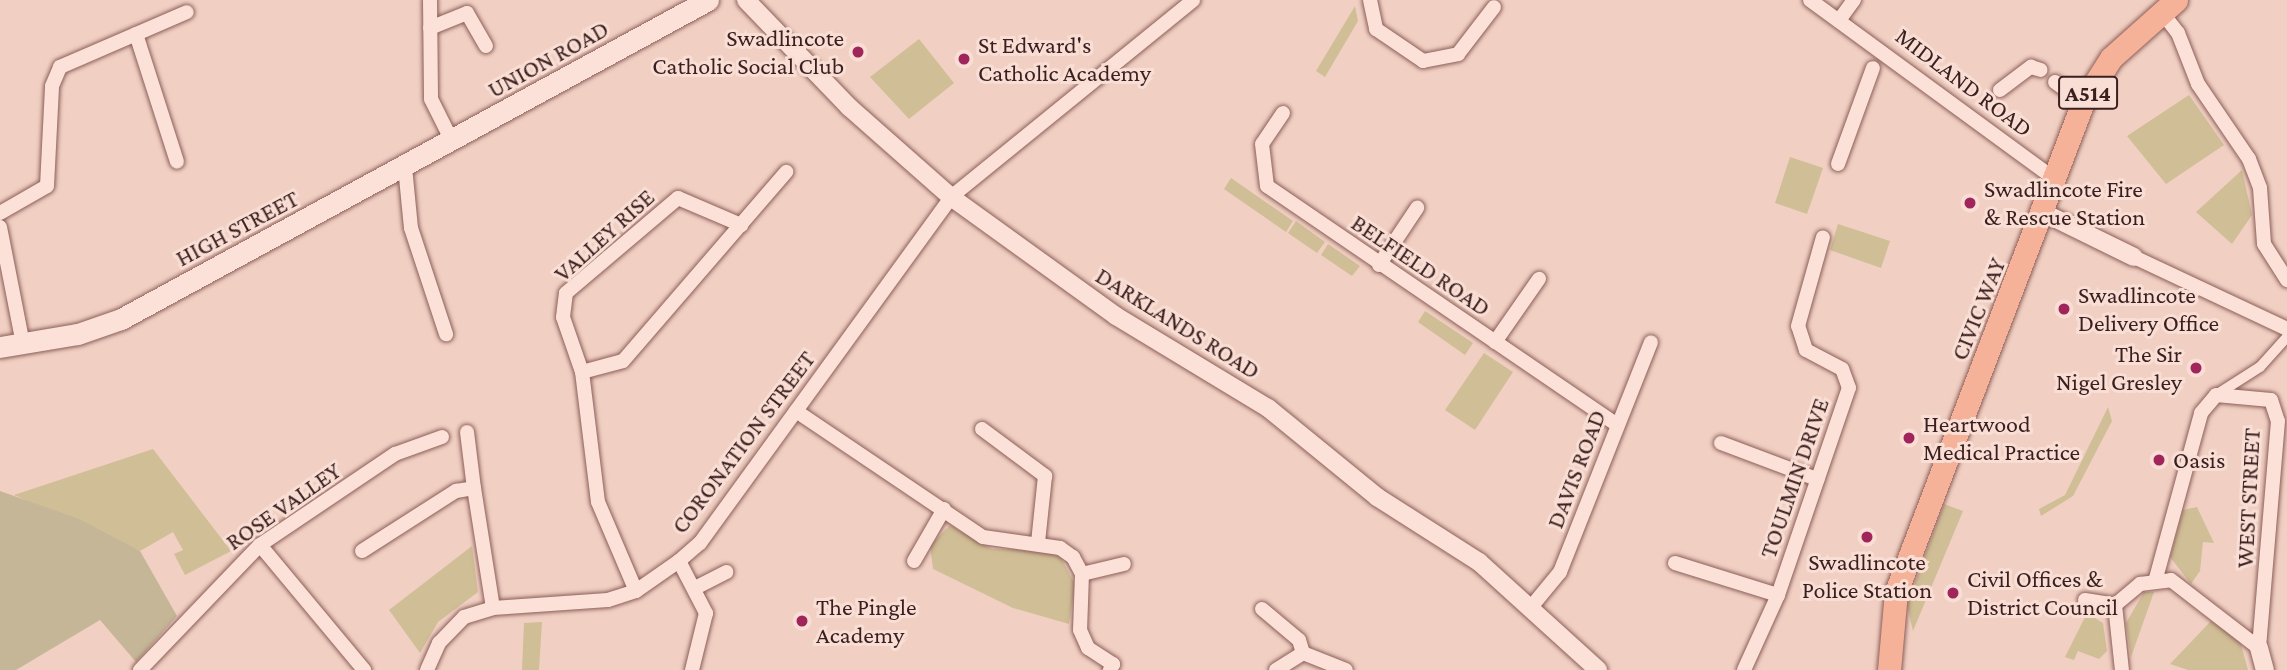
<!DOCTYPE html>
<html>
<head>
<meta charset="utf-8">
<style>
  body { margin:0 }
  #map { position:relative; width:2287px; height:670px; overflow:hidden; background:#f1d0c3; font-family:"Crimson Pro",serif }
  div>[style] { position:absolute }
  .green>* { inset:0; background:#d0be96 }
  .cemetery>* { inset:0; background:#c4b696 }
  .roads { filter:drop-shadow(0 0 2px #8c5e59) drop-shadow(0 0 2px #8c5e59) }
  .pedestrian>* { height:10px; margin:-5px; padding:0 5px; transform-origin:5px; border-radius:5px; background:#fbe1d7 }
  .minor>* { height:14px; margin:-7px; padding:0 7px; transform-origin:7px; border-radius:7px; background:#fbe1d7 }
  .tertiary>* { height:18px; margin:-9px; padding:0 9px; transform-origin:9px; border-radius:9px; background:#fbe1d7 }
  .secondary>* { height:21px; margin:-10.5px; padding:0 10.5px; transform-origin:10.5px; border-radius:10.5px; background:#fbe1d7 }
  .primary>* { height:23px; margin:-11.5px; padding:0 11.5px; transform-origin:11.5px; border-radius:11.5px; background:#f6b299 }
  .dots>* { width:19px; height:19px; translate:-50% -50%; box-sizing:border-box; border:4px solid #f8ded4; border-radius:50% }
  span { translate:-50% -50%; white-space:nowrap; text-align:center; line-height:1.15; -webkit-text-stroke:6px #f8ded4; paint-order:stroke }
  .shield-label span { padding:2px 5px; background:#f8ded4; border:2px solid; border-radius:5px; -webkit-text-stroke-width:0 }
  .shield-label { font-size:23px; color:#3b1f1e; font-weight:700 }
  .poi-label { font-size:24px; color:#3b1f1e }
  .right { translate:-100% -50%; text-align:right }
  .left { translate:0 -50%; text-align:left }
  .street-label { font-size:24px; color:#3b1f1e }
</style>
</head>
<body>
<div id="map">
  <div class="green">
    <div style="clip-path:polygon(1355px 6px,1358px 21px,1325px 77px,1316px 71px)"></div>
    <div style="clip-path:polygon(919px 39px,954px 83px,909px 119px,870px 77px)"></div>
    <div style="clip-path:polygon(2189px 95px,2224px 145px,2166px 184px,2127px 136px)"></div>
    <div style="clip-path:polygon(1790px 157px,1823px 168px,1807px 214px,1775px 203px)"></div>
    <div style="clip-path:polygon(2242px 170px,2252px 215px,2232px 244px,2196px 212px)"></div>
    <div style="clip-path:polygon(1231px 178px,1293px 221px,1286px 232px,1224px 189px)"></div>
    <div style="clip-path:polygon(1296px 221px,1325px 242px,1317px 253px,1288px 233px)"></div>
    <div style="clip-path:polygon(1838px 224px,1890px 241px,1881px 268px,1830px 250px)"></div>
    <div style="clip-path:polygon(1328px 244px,1360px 266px,1352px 276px,1321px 255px)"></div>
    <div style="clip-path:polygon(1425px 311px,1473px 343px,1465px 355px,1418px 322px)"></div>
    <div style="clip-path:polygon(1484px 353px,1513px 372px,1475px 430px,1445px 410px)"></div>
    <div style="clip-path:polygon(2108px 407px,2112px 421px,2073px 496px,2041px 516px,2039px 509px,2065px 495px)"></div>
    <div style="clip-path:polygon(153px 449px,231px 551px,185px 575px,174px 554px,183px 550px,173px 532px,140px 551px,14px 495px)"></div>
    <div style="clip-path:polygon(1944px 504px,1963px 511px,1913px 631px,1907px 605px)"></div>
    <div style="clip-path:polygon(2197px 507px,2214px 543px,2203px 542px,2200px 571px,2191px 584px,2170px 557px,2183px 510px)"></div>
    <div style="clip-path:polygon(950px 525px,992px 549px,1043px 550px,1061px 558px,1075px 584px,1069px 624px,1013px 608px,933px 569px,930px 546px)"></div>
    <div style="clip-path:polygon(472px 546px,478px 592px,438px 622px,420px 653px,389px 610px)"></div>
    <div style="clip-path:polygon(2144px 592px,2154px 592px,2131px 657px,2126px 623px)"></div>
    <div style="clip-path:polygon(2087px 613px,2103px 623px,2107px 651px,2099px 659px,2078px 651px,2074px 660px,2065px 657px)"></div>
    <div style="clip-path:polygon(2211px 621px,2240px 641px,2248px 670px,2188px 670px,2170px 664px)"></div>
    <div style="clip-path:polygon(542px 622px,539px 670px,522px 670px,524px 623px)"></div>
  </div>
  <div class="cemetery">
    <div style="clip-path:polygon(0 491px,79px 519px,140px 551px,177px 616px,136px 662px,100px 620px,16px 670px,0 670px)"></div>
  </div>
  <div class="roads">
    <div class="pedestrian">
      <div style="left:2216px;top:395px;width:52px;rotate:-32.5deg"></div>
      <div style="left:2260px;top:367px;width:40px;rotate:-48deg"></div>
    </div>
    <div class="minor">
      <div style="left:430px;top:0;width:99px;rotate:89.4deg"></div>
      <div style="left:431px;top:99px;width:47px;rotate:63.4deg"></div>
      <div style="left:1370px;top:0;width:30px;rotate:78deg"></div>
      <div style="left:1376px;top:29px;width:57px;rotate:34.2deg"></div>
      <div style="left:1423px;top:61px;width:36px;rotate:-11deg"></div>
      <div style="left:1458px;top:54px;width:59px;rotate:-52.5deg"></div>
      <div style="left:1810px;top:0;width:303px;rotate:36.2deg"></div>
      <div style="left:2160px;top:10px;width:29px;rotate:52deg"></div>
      <div style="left:2178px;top:33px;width:55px;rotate:68.6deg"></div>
      <div style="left:2198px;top:84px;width:91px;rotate:55.8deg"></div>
      <div style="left:2249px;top:159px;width:31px;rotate:69deg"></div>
      <div style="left:2260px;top:188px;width:56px;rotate:85.9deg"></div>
      <div style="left:2264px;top:244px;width:43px;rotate:57.4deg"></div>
      <div style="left:1840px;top:19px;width:24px;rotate:-54deg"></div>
      <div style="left:430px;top:28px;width:40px;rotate:-22deg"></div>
      <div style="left:467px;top:13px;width:38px;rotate:60deg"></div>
      <div style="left:136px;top:34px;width:134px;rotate:72.2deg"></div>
      <div style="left:2055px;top:82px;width:34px;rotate:36deg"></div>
      <div style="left:2000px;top:90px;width:39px;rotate:-37deg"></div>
      <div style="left:2031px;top:67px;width:10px;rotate:17deg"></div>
      <div style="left:1283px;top:113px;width:37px;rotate:124deg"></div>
      <div style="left:1262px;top:144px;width:42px;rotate:83.2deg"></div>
      <div style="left:1267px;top:186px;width:424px;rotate:34.3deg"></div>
      <div style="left:1838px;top:164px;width:102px;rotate:-70deg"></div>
      <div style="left:405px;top:167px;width:61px;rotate:84.4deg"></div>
      <div style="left:411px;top:228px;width:112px;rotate:71.7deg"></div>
      <div style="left:0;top:213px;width:54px;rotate:-29.9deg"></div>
      <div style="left:47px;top:186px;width:100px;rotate:-87.1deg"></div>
      <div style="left:52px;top:86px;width:21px;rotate:-67deg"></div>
      <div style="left:60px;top:67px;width:138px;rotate:-23.4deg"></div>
      <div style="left:0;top:227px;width:119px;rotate:78.9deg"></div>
      <div style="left:2134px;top:257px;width:169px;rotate:25.2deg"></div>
      <div style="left:1379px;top:265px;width:69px;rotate:-56.3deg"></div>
      <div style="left:1495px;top:342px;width:77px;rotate:-55.1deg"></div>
      <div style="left:582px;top:372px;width:42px;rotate:-15deg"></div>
      <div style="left:623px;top:361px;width:250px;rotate:-49.2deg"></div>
      <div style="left:796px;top:411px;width:225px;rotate:34deg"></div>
      <div style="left:983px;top:537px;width:78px;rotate:8.1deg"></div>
      <div style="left:1060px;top:548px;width:16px;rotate:35deg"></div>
      <div style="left:1073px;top:557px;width:19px;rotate:62deg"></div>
      <div style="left:1082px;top:574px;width:56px;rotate:92deg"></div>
      <div style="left:1080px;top:630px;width:20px;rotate:66deg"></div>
      <div style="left:1088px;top:648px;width:30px;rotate:33deg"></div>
      <div style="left:1113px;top:664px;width:7px;rotate:117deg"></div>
      <div style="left:982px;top:429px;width:79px;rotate:36.7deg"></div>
      <div style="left:1045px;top:476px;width:67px;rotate:96deg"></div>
      <div style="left:467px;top:432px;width:56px;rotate:82.9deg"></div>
      <div style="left:1721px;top:443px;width:103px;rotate:20.6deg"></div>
      <div style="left:260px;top:545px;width:163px;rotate:50.2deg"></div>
      <div style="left:362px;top:551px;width:112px;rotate:-32.6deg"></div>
      <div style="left:456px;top:491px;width:18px;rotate:-9deg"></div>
      <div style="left:474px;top:488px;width:121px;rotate:81deg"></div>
      <div style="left:679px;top:561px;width:59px;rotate:62.6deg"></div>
      <div style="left:706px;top:613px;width:59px;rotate:103.8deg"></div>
      <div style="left:914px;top:561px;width:60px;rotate:-60deg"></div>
      <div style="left:1675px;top:563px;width:108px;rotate:17.3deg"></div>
      <div style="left:1082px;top:574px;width:43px;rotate:-13.4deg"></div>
      <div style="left:2156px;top:578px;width:171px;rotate:-74.7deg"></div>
      <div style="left:2201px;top:413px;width:23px;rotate:-50deg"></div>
      <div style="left:2216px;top:395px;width:55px;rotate:5.2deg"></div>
      <div style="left:2271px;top:400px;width:22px;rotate:72deg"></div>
      <div style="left:2278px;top:421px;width:228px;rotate:94.8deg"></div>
      <div style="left:697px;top:587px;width:33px;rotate:-27deg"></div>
      <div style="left:636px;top:591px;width:97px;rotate:-113.1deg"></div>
      <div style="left:598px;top:502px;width:131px;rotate:-97deg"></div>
      <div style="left:582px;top:372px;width:58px;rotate:-109.1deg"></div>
      <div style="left:563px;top:317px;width:24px;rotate:-83deg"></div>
      <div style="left:566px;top:293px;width:147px;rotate:-40.3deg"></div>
      <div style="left:678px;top:198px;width:69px;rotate:23.2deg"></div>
      <div style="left:2085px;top:600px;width:30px;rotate:9deg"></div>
      <div style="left:2115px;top:605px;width:33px;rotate:-40deg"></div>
      <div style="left:2140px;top:584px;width:31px;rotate:-7deg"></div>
      <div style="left:2171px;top:580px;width:111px;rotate:37.7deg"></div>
      <div style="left:2115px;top:605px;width:65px;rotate:83.9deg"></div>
      <div style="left:1532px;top:606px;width:44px;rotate:-50.5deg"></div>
      <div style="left:1560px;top:572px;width:247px;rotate:-68.4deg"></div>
      <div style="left:1262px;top:609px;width:48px;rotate:40deg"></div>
      <div style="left:1299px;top:640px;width:14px;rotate:73deg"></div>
      <div style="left:140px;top:670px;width:173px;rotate:-46.2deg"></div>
      <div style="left:260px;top:545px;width:163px;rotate:-34deg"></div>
      <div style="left:395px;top:454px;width:50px;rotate:-19.9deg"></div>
      <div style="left:427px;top:670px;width:30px;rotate:-66deg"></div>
      <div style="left:439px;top:643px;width:36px;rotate:-46deg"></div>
      <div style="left:464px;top:617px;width:30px;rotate:-17deg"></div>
      <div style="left:493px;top:608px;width:115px;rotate:-4deg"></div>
      <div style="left:608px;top:600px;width:29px;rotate:-18deg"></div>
      <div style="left:636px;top:591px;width:52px;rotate:-34.9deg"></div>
      <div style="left:679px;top:561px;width:28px;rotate:-41deg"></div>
      <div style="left:700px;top:543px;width:427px;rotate:-54deg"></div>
      <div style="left:951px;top:197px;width:312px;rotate:-39.1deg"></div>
      <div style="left:1276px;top:670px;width:32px;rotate:-32deg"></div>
      <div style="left:1303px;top:653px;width:46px;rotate:21.6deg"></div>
      <div style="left:1744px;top:670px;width:82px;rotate:-65.6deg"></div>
      <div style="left:1778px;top:595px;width:219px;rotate:-71.1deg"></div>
      <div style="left:1849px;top:388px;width:20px;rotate:-110deg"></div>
      <div style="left:1842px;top:369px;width:41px;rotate:-152.2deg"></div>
      <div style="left:1806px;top:350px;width:25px;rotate:-108deg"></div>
      <div style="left:1798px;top:326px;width:92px;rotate:-74.3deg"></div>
    </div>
    <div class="tertiary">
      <div style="left:746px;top:0;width:149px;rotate:46.1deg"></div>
      <div style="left:849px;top:107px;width:136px;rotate:41.4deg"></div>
      <div style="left:951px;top:197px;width:203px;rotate:35.8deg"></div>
      <div style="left:1116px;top:316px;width:178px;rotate:31.2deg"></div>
      <div style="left:1268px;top:408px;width:141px;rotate:39.2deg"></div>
      <div style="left:1377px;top:497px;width:121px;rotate:32.5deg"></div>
      <div style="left:1479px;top:562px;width:161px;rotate:42.2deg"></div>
      <div style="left:2044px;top:213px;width:100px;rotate:26.1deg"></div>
      <div style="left:2259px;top:648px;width:23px;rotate:75deg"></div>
    </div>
    <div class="secondary">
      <div style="left:0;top:347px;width:79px;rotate:-9.5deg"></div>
      <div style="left:78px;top:334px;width:46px;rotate:-19.2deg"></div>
      <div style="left:121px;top:319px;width:668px;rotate:-28.52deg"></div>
    </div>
    <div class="primary">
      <div style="left:1889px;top:670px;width:78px;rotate:-84.9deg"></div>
      <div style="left:1896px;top:592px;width:524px;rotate:-69.11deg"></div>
      <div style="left:2083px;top:102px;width:52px;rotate:-57.5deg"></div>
      <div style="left:2111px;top:58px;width:87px;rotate:-41.7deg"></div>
    </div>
  </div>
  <div class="dots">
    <div style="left:858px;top:52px;background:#9f255a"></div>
    <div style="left:964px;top:59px;background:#9f255a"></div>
    <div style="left:1970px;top:203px;background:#9f255a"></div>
    <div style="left:2064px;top:309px;background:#9f255a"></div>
    <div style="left:2196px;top:368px;background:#9f255a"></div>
    <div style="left:1909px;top:438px;background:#9f255a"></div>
    <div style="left:2159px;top:460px;background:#9f255a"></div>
    <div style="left:1867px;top:537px;background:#9f255a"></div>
    <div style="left:1953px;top:593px;background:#9f255a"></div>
    <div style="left:802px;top:621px;background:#9f255a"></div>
  </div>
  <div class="shield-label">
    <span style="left:2088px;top:93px">A514</span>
  </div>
  <div class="poi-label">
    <span class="right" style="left:844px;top:52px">Swadlincote<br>Catholic Social Club</span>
    <span class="left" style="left:978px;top:59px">St Edward's<br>Catholic Academy</span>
    <span class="left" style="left:1984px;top:203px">Swadlincote Fire<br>&amp; Rescue Station</span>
    <span class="left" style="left:2078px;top:309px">Swadlincote<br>Delivery Office</span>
    <span class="right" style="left:2182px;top:368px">The Sir<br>Nigel Gresley</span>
    <span class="left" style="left:1923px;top:438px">Heartwood<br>Medical Practice</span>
    <span class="left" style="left:2173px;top:460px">Oasis</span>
    <span style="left:1867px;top:576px">Swadlincote<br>Police Station</span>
    <span class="left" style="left:1967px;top:593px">Civil Offices &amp;<br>District Council</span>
    <span class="left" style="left:816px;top:621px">The Pingle<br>Academy</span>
  </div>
  <div class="street-label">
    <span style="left:548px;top:59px;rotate:-29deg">UNION ROAD</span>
    <span style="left:1964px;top:82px;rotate:37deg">MIDLAND ROAD</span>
    <span style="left:237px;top:228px;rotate:-28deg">HIGH STREET</span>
    <span style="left:604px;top:235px;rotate:-42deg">VALLEY RISE</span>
    <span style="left:1421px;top:265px;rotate:34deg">BELFIELD ROAD</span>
    <span style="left:1978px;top:309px;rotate:-68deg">CIVIC WAY</span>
    <span style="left:1178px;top:323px;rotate:32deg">DARKLANDS ROAD</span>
    <span style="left:743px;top:442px;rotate:-53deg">CORONATION STREET</span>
    <span style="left:1576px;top:469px;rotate:-69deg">DAVIS ROAD</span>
    <span style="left:1794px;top:478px;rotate:-71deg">TOULMIN DRIVE</span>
    <span style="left:2248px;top:498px;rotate:-87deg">WEST STREET</span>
    <span style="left:283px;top:506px;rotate:-35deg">ROSE VALLEY</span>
  </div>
</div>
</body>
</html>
